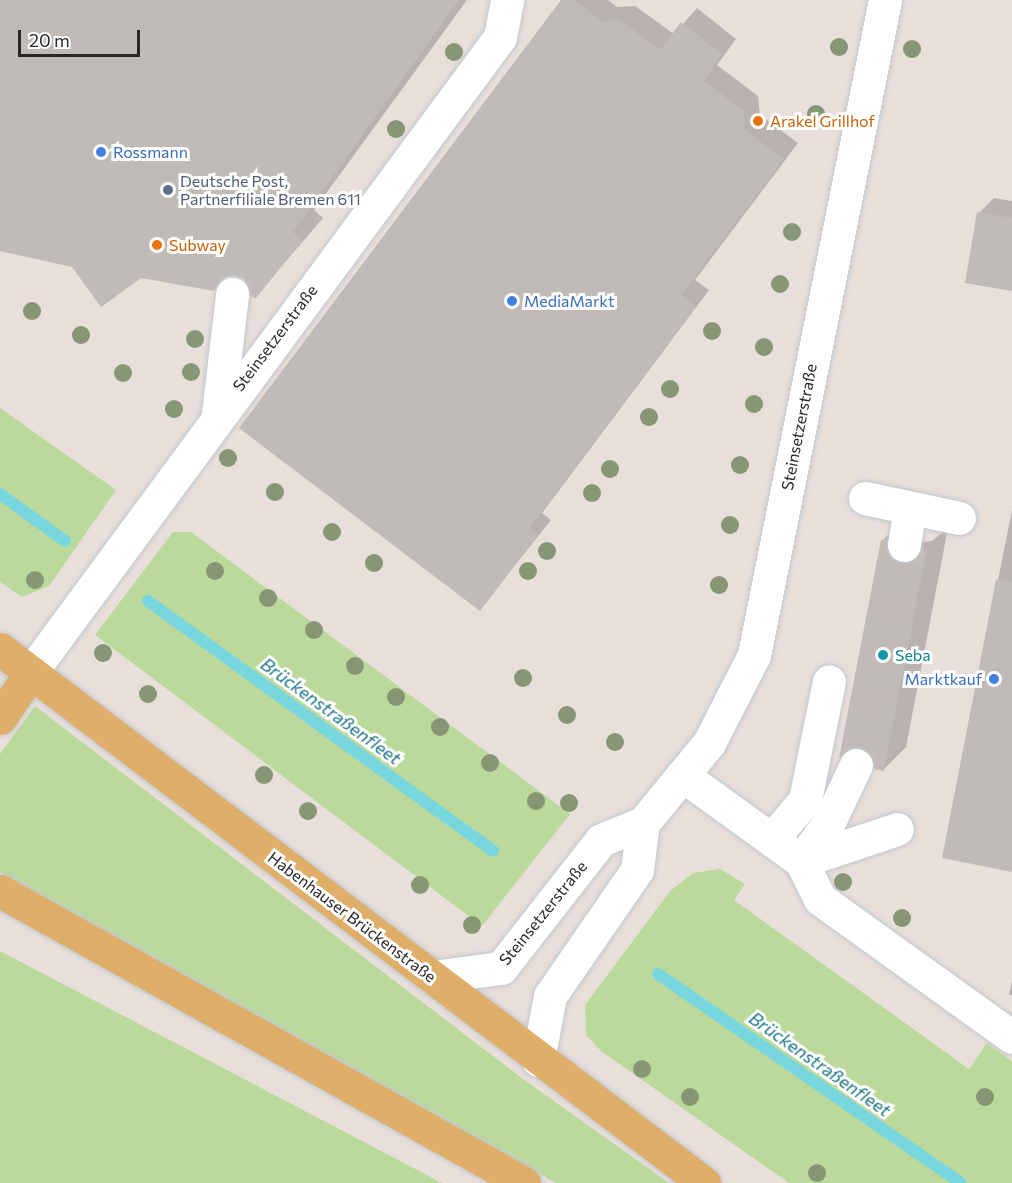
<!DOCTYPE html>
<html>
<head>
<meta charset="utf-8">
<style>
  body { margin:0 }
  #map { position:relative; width:1012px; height:1183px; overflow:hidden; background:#e8dfda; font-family:Commissioner,sans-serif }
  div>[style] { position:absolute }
  .green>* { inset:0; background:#bcd99c }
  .shadow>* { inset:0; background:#0003 }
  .stream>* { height:12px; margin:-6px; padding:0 6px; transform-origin:6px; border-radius:6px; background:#78d6df }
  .building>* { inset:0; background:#c0bbb6 }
  .minor-tunnel>* { height:33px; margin-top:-16.5px; transform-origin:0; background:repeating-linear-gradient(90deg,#c1bab6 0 33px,transparent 0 49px) }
  .roads { filter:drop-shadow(0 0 2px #c2c7cf) drop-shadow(0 0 2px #c2c7cf) }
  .minor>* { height:33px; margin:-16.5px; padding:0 16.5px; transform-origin:16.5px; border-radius:16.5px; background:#fff }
  .major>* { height:33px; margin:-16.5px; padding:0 16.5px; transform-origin:16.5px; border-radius:16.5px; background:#dfae68 }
  .trees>* { width:18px; height:18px; margin:-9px; border-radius:50%; background:#879674 }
  .dots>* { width:16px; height:16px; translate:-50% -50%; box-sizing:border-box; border:3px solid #fff; border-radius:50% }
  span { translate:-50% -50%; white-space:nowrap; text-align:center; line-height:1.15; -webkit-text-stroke:6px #fff; paint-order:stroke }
  .food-label { font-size:16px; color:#c56008 }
  .left { translate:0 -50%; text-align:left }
  .shop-label { font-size:16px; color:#366cbe }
  .right { translate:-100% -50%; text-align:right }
  .service-label { font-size:16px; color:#4e5e75 }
  .street-label { font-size:16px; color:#272727 }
  .culture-label { font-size:16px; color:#0d838f }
  .water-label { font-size:18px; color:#1c7586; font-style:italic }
  .scale { position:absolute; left:18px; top:30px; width:122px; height:27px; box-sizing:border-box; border:3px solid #272727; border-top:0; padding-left:8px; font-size:18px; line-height:21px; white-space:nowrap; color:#272727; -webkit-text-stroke:4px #fff; paint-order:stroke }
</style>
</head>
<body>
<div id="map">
  <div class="green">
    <div style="clip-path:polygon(0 408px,116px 490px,49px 586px,22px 597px,0 582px)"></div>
    <div style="clip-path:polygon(173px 532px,191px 532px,570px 814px,482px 926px,95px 635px)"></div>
    <div style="clip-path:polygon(35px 706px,523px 1079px,669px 1183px,556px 1183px,0 872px,0 754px)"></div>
    <div style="clip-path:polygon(720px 869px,745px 884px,734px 900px,969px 1069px,987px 1043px,1012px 1061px,1012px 1183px,789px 1183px,601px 1051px,586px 1035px,585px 1005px,670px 891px,693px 873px)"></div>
    <div style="clip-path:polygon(0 951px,442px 1183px,0 1183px)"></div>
  </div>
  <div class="shadow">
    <div style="clip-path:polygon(0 0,467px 0,314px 210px,323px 218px,256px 296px,245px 278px,235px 274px,227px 275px,213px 289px,0 250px)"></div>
    <div style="clip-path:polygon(563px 0,608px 0,617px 7px,635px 6px,674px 34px,697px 8px,736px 39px,717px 65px,758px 96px,760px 115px,798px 143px,695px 280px,709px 290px,542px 513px,551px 520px,480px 609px)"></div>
    <div style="clip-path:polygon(994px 198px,1012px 201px,1012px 290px,979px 213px)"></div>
    <div style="clip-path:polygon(1012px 510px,1012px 871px,943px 857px)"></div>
    <div style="clip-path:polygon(904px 519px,913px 537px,923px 542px,932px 541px,948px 528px,906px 747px,884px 769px,882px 541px)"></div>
    <div style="clip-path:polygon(1012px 981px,1012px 995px,1009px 995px)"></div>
  </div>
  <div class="stream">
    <div style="left:0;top:494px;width:80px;rotate:35.9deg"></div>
    <div style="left:148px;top:601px;width:426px;rotate:35.9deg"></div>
    <div style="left:658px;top:974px;width:368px;rotate:34.6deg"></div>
  </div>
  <div class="building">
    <div style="clip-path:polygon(0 0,459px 0,293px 232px,302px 241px,256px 298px,251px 297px,244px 279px,235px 276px,224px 277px,214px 291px,141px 278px,101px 307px,72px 267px,0 251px)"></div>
    <div style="clip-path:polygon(561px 0,574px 0,602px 21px,620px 20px,660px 50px,681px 22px,722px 54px,704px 81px,744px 111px,745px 130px,784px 159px,681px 295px,696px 306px,529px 529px,538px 535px,480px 611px,239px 428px)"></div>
    <div style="clip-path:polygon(977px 212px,1012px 218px,1012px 291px,965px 283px)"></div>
    <div style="clip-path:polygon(881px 540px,886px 541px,892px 559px,900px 563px,911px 562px,922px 548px,927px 549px,884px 771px,874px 769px,872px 755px,863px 748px,846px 749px,839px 758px)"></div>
    <div style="clip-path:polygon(996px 580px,1012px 581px,1012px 872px,942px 858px)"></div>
  </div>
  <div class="minor-tunnel">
    <div style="left:856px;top:765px;width:225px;rotate:-77.7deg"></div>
  </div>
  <div class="roads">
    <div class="minor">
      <div style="left:218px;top:414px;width:121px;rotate:-83.3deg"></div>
      <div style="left:865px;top:498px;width:96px;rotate:12deg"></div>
      <div style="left:904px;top:545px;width:37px;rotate:-81deg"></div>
      <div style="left:31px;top:672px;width:789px;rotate:-53.55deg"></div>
      <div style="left:500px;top:37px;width:38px;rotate:-79deg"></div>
      <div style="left:682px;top:775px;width:147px;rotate:35.9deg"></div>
      <div style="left:801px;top:861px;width:42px;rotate:63.4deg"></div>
      <div style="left:820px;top:899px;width:236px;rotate:35.7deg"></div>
      <div style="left:772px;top:839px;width:51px;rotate:-49.8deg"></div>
      <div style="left:805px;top:800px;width:121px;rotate:-78.6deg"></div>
      <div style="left:801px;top:861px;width:48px;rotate:-54.3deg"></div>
      <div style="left:829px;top:822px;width:63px;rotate:-64.7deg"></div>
      <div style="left:801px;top:861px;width:101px;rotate:-18.4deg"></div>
      <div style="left:432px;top:977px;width:70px;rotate:-7.4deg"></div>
      <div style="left:501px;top:968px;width:162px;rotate:-52deg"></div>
      <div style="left:601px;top:840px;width:45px;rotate:-22deg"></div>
      <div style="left:643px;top:823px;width:104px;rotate:-50.5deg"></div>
      <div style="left:709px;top:743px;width:99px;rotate:-62.9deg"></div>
      <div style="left:754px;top:655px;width:668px;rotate:-78.69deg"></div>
      <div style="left:538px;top:1060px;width:65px;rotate:-79.4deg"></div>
      <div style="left:550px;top:996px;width:153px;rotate:-55.4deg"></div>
      <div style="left:637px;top:870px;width:47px;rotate:-82.7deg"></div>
    </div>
    <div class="major">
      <div style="left:0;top:649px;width:884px;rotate:37.18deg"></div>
      <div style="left:0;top:718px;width:55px;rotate:-56deg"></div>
      <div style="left:0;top:891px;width:600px;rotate:29.13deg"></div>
    </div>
  </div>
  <div class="trees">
    <div style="left:839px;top:47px"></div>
    <div style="left:912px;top:49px"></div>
    <div style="left:454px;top:52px"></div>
    <div style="left:816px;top:114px"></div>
    <div style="left:396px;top:129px"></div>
    <div style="left:792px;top:232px"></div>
    <div style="left:780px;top:284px"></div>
    <div style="left:32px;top:311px"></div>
    <div style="left:712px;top:331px"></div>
    <div style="left:81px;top:335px"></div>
    <div style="left:195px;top:339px"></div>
    <div style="left:764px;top:347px"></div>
    <div style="left:191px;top:372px"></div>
    <div style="left:123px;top:373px"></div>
    <div style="left:670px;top:389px"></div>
    <div style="left:754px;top:404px"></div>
    <div style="left:174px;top:409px"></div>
    <div style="left:649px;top:417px"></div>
    <div style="left:228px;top:458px"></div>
    <div style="left:740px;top:465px"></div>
    <div style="left:610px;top:469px"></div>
    <div style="left:275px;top:492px"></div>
    <div style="left:592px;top:493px"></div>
    <div style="left:730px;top:525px"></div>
    <div style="left:332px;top:532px"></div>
    <div style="left:547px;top:551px"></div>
    <div style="left:374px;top:563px"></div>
    <div style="left:215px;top:571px"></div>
    <div style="left:528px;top:571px"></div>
    <div style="left:35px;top:580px"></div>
    <div style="left:719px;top:585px"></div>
    <div style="left:268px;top:598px"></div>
    <div style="left:314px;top:630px"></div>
    <div style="left:103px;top:653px"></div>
    <div style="left:355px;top:666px"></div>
    <div style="left:523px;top:678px"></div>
    <div style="left:148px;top:694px"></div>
    <div style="left:396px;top:697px"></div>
    <div style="left:567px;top:715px"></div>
    <div style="left:440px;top:727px"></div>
    <div style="left:615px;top:742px"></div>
    <div style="left:490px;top:763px"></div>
    <div style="left:264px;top:775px"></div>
    <div style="left:536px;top:801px"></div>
    <div style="left:569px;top:803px"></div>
    <div style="left:308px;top:811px"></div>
    <div style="left:843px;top:882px"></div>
    <div style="left:420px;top:885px"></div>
    <div style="left:902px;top:918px"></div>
    <div style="left:472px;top:925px"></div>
    <div style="left:642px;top:1069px"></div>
    <div style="left:690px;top:1097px"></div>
    <div style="left:985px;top:1097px"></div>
    <div style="left:817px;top:1173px"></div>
  </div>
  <div class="dots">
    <div style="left:758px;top:121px;background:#e8710a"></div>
    <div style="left:101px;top:152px;background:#3f7fe0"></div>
    <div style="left:168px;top:190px;background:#5c6f8a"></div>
    <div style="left:157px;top:245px;background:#e8710a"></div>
    <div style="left:512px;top:301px;background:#3f7fe0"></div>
    <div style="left:883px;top:655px;background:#0f9aa8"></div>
    <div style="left:994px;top:679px;background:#3f7fe0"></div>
  </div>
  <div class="food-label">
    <span class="left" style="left:770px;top:121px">Arakel Grillhof</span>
    <span class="left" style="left:169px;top:245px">Subway</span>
  </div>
  <div class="shop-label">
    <span class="left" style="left:113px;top:152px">Rossmann</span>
    <span class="left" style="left:524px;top:301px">MediaMarkt</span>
    <span class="right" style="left:982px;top:679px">Marktkauf</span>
  </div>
  <div class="service-label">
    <span class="left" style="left:180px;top:190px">Deutsche Post,<br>Partnerfiliale Bremen 611</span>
  </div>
  <div class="street-label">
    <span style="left:275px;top:338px;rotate:-53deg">Steinsetzerstraße</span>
    <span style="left:799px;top:427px;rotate:-79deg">Steinsetzerstraße</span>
    <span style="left:543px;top:913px;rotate:-51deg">Steinsetzerstraße</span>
    <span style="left:352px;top:917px;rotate:37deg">Habenhauser Brückenstraße</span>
  </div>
  <div class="culture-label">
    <span class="left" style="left:895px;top:655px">Seba</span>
  </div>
  <div class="water-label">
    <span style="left:331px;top:711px;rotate:36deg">Brückenstraßenfleet</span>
    <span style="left:820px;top:1064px;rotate:35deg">Brückenstraßenfleet</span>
  </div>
  <div class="scale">20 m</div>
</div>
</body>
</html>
